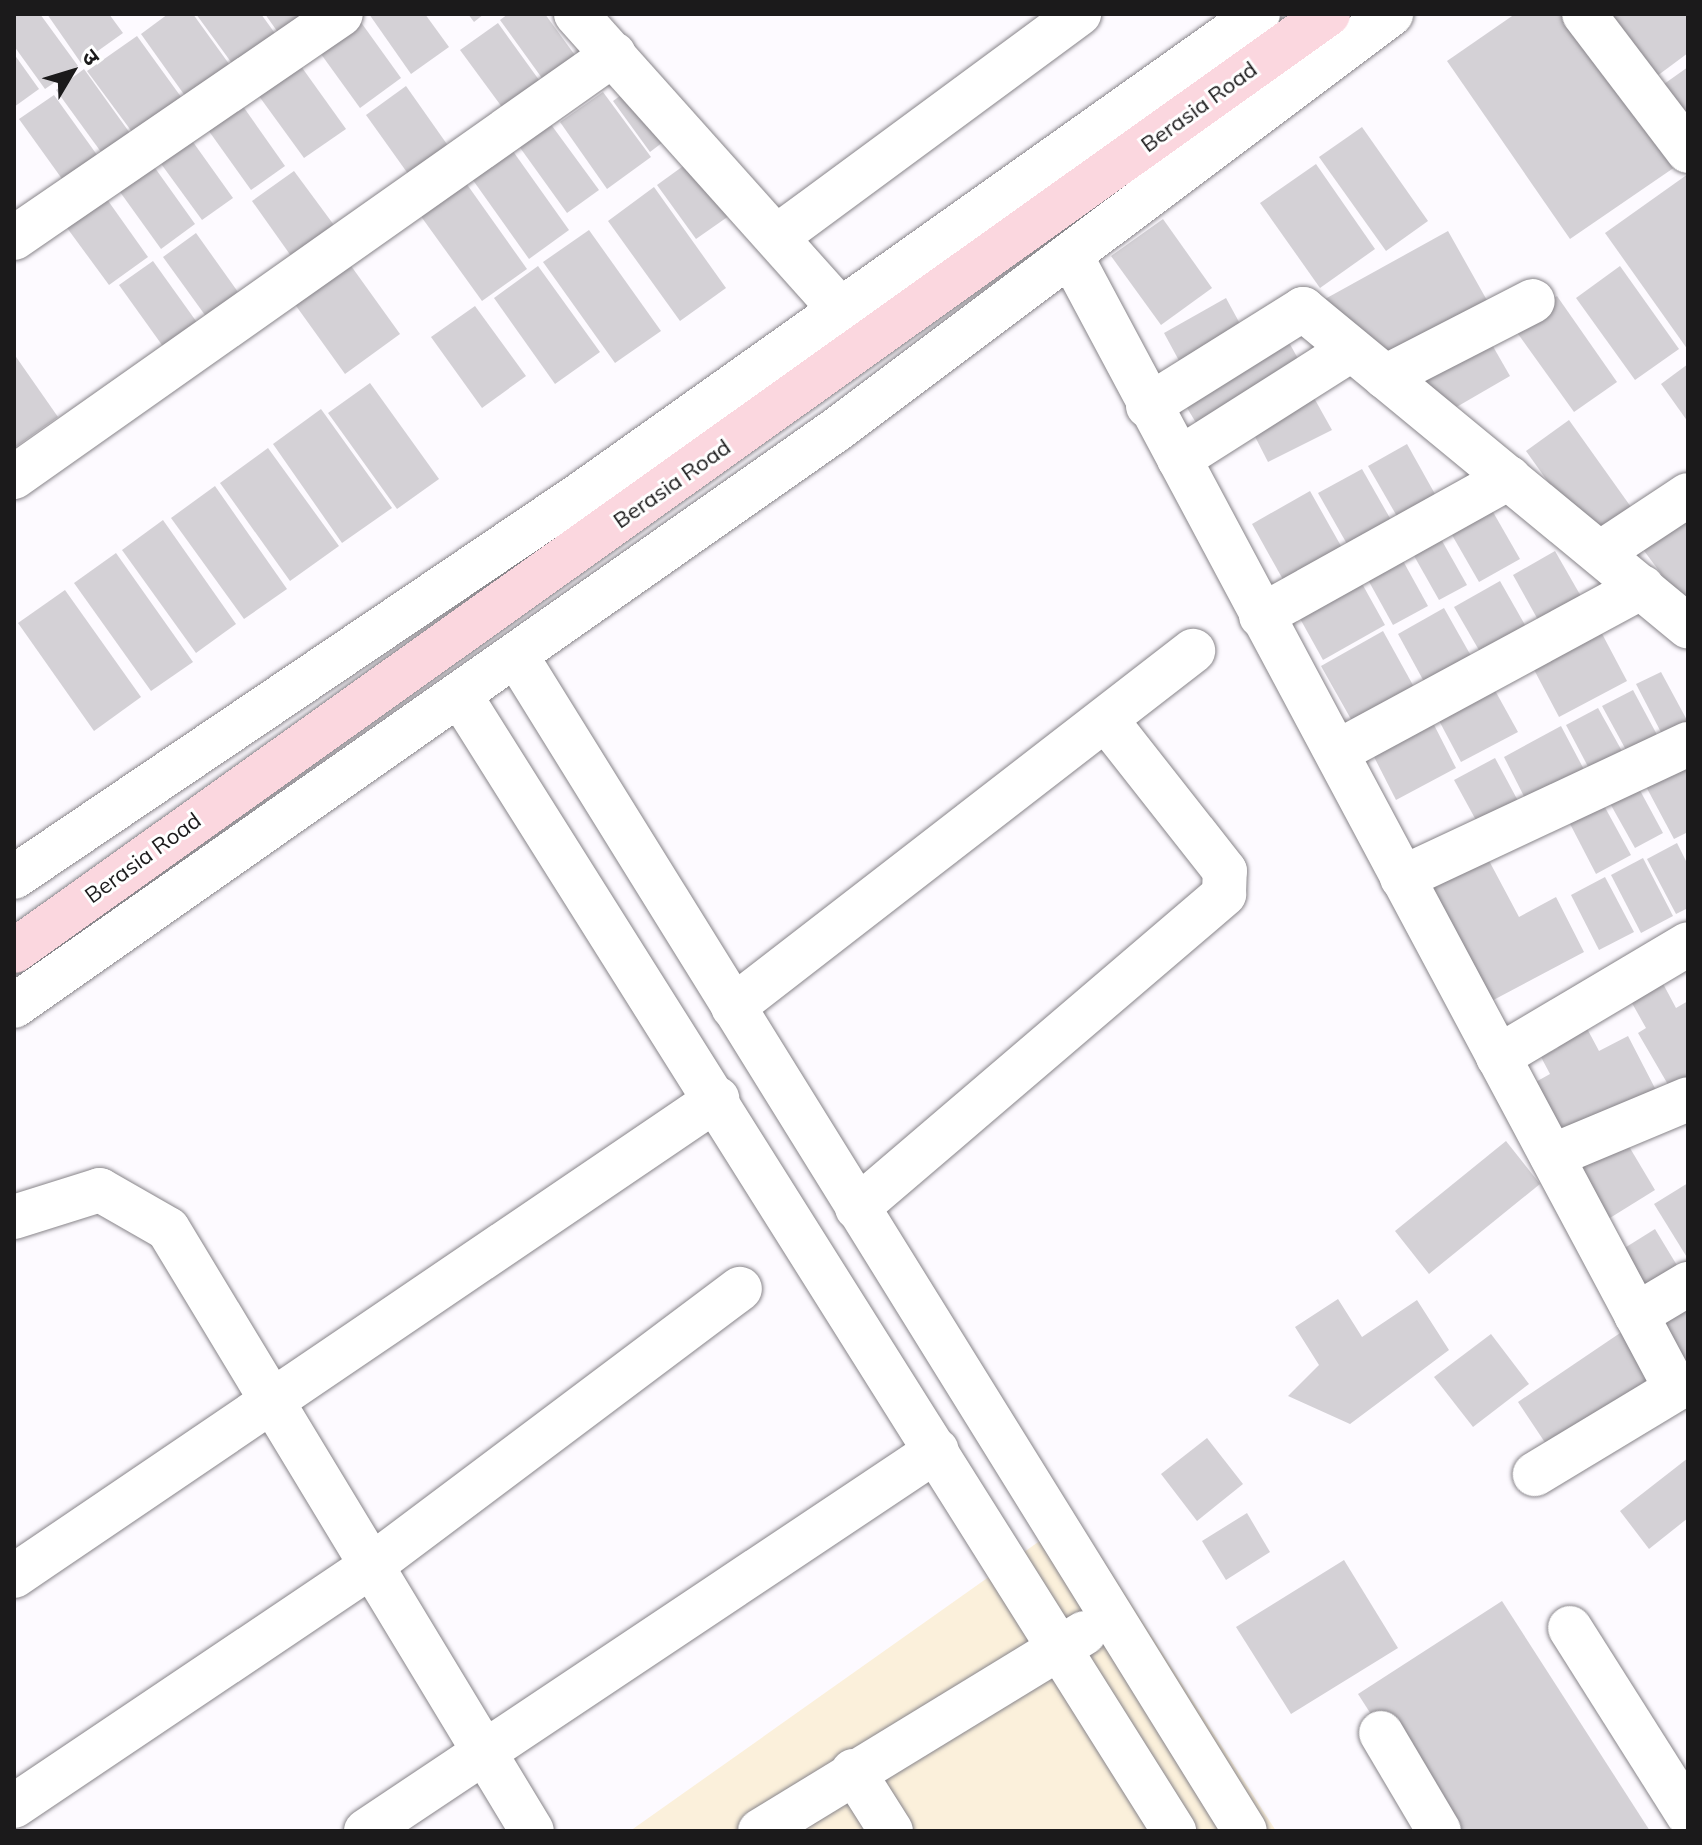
<!DOCTYPE html>
<html>
<head>
<meta charset="utf-8">
<style>
  body { margin:0 }
  #map { position:relative; width:1702px; height:1845px; overflow:hidden; background:#fdfaff; font-family:Mulish,"Noto Sans Devanagari",sans-serif }
  div>[style] { position:absolute }
  .industrial>* { inset:0; background:#fbf0db }
  .building>* { inset:0; background:#d4d1d6 }
  .roads { filter:drop-shadow(0 0 2px #88858a) drop-shadow(0 0 2px #88858a) }
  .minor>* { height:44px; margin:-22px; padding:0 22px; transform-origin:22px; border-radius:22px; background:#fff }
  .major>* { height:44px; margin:-22px; padding:0 22px; transform-origin:22px; border-radius:22px; background:#fbd7df }
  span { translate:-50% -50%; white-space:nowrap; text-align:center; line-height:1.15; -webkit-text-stroke:6px #fff; paint-order:stroke }
  .street-label { font-size:22px; color:#1b1a1b }
  .frame { position:absolute; inset:0; border:16px solid #1b1a1b; pointer-events:none }
  .north { position:absolute; left:32px; top:32px; width:80px; height:80px; -webkit-text-stroke:6px #fff; paint-order:stroke; rotate:52deg; font-size:22px; font-weight:700; line-height:32px; text-align:center; color:#1b1a1b }
  .north::after { content:''; display:block; margin:auto; width:28px; height:36px; background:#1b1a1b; clip-path:polygon(50% 0,100% 100%,50% 72%,0 100%) }
</style>
</head>
<body>
<div id="map">
  <div class="industrial">
    <div style="clip-path:polygon(1075px 1516px,1276px 1831px,630px 1831px)"></div>
  </div>
  <div class="building">
    <div style="clip-path:polygon(14px 14px,40px 14px,78px 66px,45px 89px,14px 46px)"></div>
    <div style="clip-path:polygon(47px 14px,109px 14px,123px 33px,81px 63px)"></div>
    <div style="clip-path:polygon(168px 14px,193px 14px,237px 75px,193px 107px,141px 34px)"></div>
    <div style="clip-path:polygon(196px 14px,261px 14px,282px 43px,239px 73px)"></div>
    <div style="clip-path:polygon(265px 14px,310px 14px,284px 41px)"></div>
    <div style="clip-path:polygon(355px 14px,401px 78px,360px 108px,313px 43px)"></div>
    <div style="clip-path:polygon(369px 14px,425px 14px,449px 47px,411px 74px)"></div>
    <div style="clip-path:polygon(468px 14px,484px 14px,474px 22px)"></div>
    <div style="clip-path:polygon(508px 14px,545px 14px,585px 69px,552px 92px,500px 20px)"></div>
    <div style="clip-path:polygon(1515px 14px,1570px 14px,1675px 167px,1570px 239px,1447px 61px)"></div>
    <div style="clip-path:polygon(1616px 14px,1688px 14px,1688px 53px,1653px 79px,1610px 19px)"></div>
    <div style="clip-path:polygon(498px 23px,547px 91px,510px 118px,460px 50px)"></div>
    <div style="clip-path:polygon(137px 36px,184px 101px,135px 136px,87px 71px)"></div>
    <div style="clip-path:polygon(14px 54px,39px 89px,14px 107px)"></div>
    <div style="clip-path:polygon(298px 62px,346px 129px,304px 158px,256px 92px)"></div>
    <div style="clip-path:polygon(1688px 67px,1688px 119px,1664px 84px)"></div>
    <div style="clip-path:polygon(84px 69px,137px 143px,109px 163px,56px 90px)"></div>
    <div style="clip-path:polygon(406px 86px,456px 157px,416px 185px,366px 115px)"></div>
    <div style="clip-path:polygon(631px 88px,667px 139px,650px 152px,613px 101px)"></div>
    <div style="clip-path:polygon(603px 92px,651px 157px,607px 189px,560px 122px)"></div>
    <div style="clip-path:polygon(54px 95px,105px 166px,70px 190px,19px 119px)"></div>
    <div style="clip-path:polygon(235px 95px,285px 166px,251px 190px,201px 120px)"></div>
    <div style="clip-path:polygon(547px 119px,599px 190px,567px 213px,516px 142px)"></div>
    <div style="clip-path:polygon(1362px 127px,1428px 221px,1386px 251px,1319px 157px)"></div>
    <div style="clip-path:polygon(183px 128px,233px 198px,202px 220px,151px 150px)"></div>
    <div style="clip-path:polygon(510px 147px,569px 230px,529px 259px,470px 176px)"></div>
    <div style="clip-path:polygon(145px 154px,195px 224px,161px 249px,110px 178px)"></div>
    <div style="clip-path:polygon(697px 156px,736px 211px,696px 239px,657px 185px)"></div>
    <div style="clip-path:polygon(1316px 164px,1375px 249px,1320px 288px,1260px 203px)"></div>
    <div style="clip-path:polygon(294px 171px,345px 240px,301px 270px,252px 201px)"></div>
    <div style="clip-path:polygon(1688px 174px,1688px 350px,1605px 233px)"></div>
    <div style="clip-path:polygon(466px 183px,527px 269px,482px 301px,420px 215px)"></div>
    <div style="clip-path:polygon(654px 187px,726px 288px,680px 321px,608px 221px)"></div>
    <div style="clip-path:polygon(99px 188px,148px 257px,109px 285px,59px 217px)"></div>
    <div style="clip-path:polygon(1163px 219px,1212px 288px,1161px 325px,1111px 256px)"></div>
    <div style="clip-path:polygon(589px 230px,661px 331px,615px 363px,543px 262px)"></div>
    <div style="clip-path:polygon(1448px 231px,1493px 311px,1402px 361px,1316px 304px)"></div>
    <div style="clip-path:polygon(196px 233px,243px 299px,210px 322px,163px 257px)"></div>
    <div style="clip-path:polygon(153px 261px,201px 328px,167px 352px,119px 285px)"></div>
    <div style="clip-path:polygon(349px 263px,400px 334px,345px 374px,294px 303px)"></div>
    <div style="clip-path:polygon(538px 266px,600px 352px,555px 384px,494px 298px)"></div>
    <div style="clip-path:polygon(1620px 266px,1679px 349px,1635px 380px,1576px 298px)"></div>
    <div style="clip-path:polygon(1557px 296px,1617px 382px,1574px 412px,1513px 327px)"></div>
    <div style="clip-path:polygon(1226px 298px,1245px 333px,1183px 368px,1164px 333px)"></div>
    <div style="clip-path:polygon(475px 306px,526px 376px,482px 408px,431px 337px)"></div>
    <div style="clip-path:polygon(1487px 336px,1510px 376px,1441px 416px,1418px 376px)"></div>
    <div style="clip-path:polygon(1287px 339px,1305px 371px,1201px 431px,1181px 398px)"></div>
    <div style="clip-path:polygon(14px 354px,58px 417px,14px 448px)"></div>
    <div style="clip-path:polygon(1688px 364px,1688px 422px,1661px 384px)"></div>
    <div style="clip-path:polygon(370px 383px,439px 479px,397px 509px,328px 413px)"></div>
    <div style="clip-path:polygon(1309px 389px,1332px 430px,1268px 462px,1248px 423px)"></div>
    <div style="clip-path:polygon(321px 409px,392px 508px,342px 543px,273px 444px)"></div>
    <div style="clip-path:polygon(1569px 420px,1631px 507px,1588px 538px,1526px 451px)"></div>
    <div style="clip-path:polygon(1407px 444px,1440px 503px,1402px 525px,1368px 466px)"></div>
    <div style="clip-path:polygon(268px 448px,339px 546px,290px 581px,220px 483px)"></div>
    <div style="clip-path:polygon(1362px 469px,1395px 527px,1351px 551px,1318px 493px)"></div>
    <div style="clip-path:polygon(215px 486px,287px 589px,244px 619px,171px 518px)"></div>
    <div style="clip-path:polygon(1310px 491px,1350px 562px,1291px 594px,1252px 524px)"></div>
    <div style="clip-path:polygon(1489px 505px,1520px 559px,1479px 582px,1448px 528px)"></div>
    <div style="clip-path:polygon(1688px 514px,1688px 604px,1685px 606px,1642px 548px)"></div>
    <div style="clip-path:polygon(163px 520px,236px 624px,196px 653px,122px 550px)"></div>
    <div style="clip-path:polygon(1437px 532px,1467px 585px,1439px 600px,1409px 547px)"></div>
    <div style="clip-path:polygon(1397px 550px,1428px 606px,1393px 625px,1362px 569px)"></div>
    <div style="clip-path:polygon(1555px 551px,1590px 612px,1547px 636px,1513px 575px)"></div>
    <div style="clip-path:polygon(116px 553px,193px 662px,151px 691px,74px 583px)"></div>
    <div style="clip-path:polygon(1355px 571px,1385px 625px,1323px 660px,1293px 606px)"></div>
    <div style="clip-path:polygon(1500px 581px,1533px 639px,1487px 664px,1454px 607px)"></div>
    <div style="clip-path:polygon(65px 590px,141px 697px,94px 731px,18px 623px)"></div>
    <div style="clip-path:polygon(1444px 608px,1475px 663px,1428px 689px,1398px 634px)"></div>
    <div style="clip-path:polygon(1599px 628px,1627px 681px,1559px 717px,1531px 664px)"></div>
    <div style="clip-path:polygon(1383px 631px,1414px 687px,1352px 721px,1321px 666px)"></div>
    <div style="clip-path:polygon(1661px 672px,1688px 722px,1665px 740px,1636px 684px)"></div>
    <div style="clip-path:polygon(1492px 685px,1518px 732px,1461px 762px,1436px 715px)"></div>
    <div style="clip-path:polygon(1633px 690px,1662px 744px,1632px 761px,1602px 706px)"></div>
    <div style="clip-path:polygon(1598px 708px,1627px 760px,1594px 778px,1566px 725px)"></div>
    <div style="clip-path:polygon(1429px 715px,1456px 768px,1396px 800px,1369px 747px)"></div>
    <div style="clip-path:polygon(1561px 726px,1589px 779px,1531px 810px,1504px 757px)"></div>
    <div style="clip-path:polygon(1495px 758px,1524px 812px,1483px 833px,1454px 780px)"></div>
    <div style="clip-path:polygon(1688px 767px,1688px 832px,1674px 839px,1642px 779px)"></div>
    <div style="clip-path:polygon(1636px 783px,1663px 833px,1635px 848px,1607px 798px)"></div>
    <div style="clip-path:polygon(1602px 802px,1631px 855px,1596px 874px,1568px 820px)"></div>
    <div style="clip-path:polygon(1677px 843px,1688px 865px,1688px 908px,1676px 914px,1647px 859px)"></div>
    <div style="clip-path:polygon(1486px 855px,1519px 917px,1556px 897px,1584px 952px,1484px 1005px,1424px 887px)"></div>
    <div style="clip-path:polygon(1643px 858px,1673px 916px,1641px 933px,1611px 875px)"></div>
    <div style="clip-path:polygon(1605px 877px,1634px 932px,1599px 950px,1571px 895px)"></div>
    <div style="clip-path:polygon(1660px 978px,1676px 1008px,1688px 1001px,1688px 1078px,1670px 1088px,1638px 1033px,1646px 1028px,1628px 996px)"></div>
    <div style="clip-path:polygon(1583px 1021px,1599px 1051px,1628px 1036px,1659px 1096px,1564px 1146px,1532px 1084px,1550px 1074px,1541px 1057px,1558px 1048px,1553px 1037px)"></div>
    <div style="clip-path:polygon(1621px 1133px,1655px 1190px,1597px 1226px,1561px 1170px)"></div>
    <div style="clip-path:polygon(1506px 1141px,1540px 1184px,1429px 1274px,1395px 1231px)"></div>
    <div style="clip-path:polygon(1688px 1183px,1688px 1259px,1654px 1204px)"></div>
    <div style="clip-path:polygon(1655px 1229px,1681px 1272px,1634px 1302px,1607px 1259px)"></div>
    <div style="clip-path:polygon(1688px 1296px,1688px 1369px,1647px 1324px)"></div>
    <div style="clip-path:polygon(1338px 1299px,1362px 1337px,1417px 1300px,1449px 1350px,1350px 1424px,1288px 1396px,1319px 1365px,1295px 1327px)"></div>
    <div style="clip-path:polygon(1626px 1329px,1656px 1374px,1548px 1447px,1518px 1402px)"></div>
    <div style="clip-path:polygon(1491px 1334px,1529px 1384px,1473px 1427px,1434px 1377px)"></div>
    <div style="clip-path:polygon(1207px 1438px,1243px 1484px,1197px 1521px,1161px 1474px)"></div>
    <div style="clip-path:polygon(1688px 1458px,1688px 1518px,1649px 1549px,1620px 1511px)"></div>
    <div style="clip-path:polygon(1247px 1513px,1270px 1552px,1226px 1580px,1202px 1541px)"></div>
    <div style="clip-path:polygon(1344px 1560px,1398px 1648px,1291px 1714px,1236px 1627px)"></div>
    <div style="clip-path:polygon(1502px 1601px,1650px 1831px,1446px 1831px,1358px 1694px)"></div>
  </div>
  <div class="roads">
    <div class="minor">
      <div style="left:576px;top:14px;width:399px;rotate:48.2deg"></div>
      <div style="left:1584px;top:14px;width:172px;rotate:52.8deg"></div>
      <div style="left:779px;top:235px;width:373px;rotate:-36.4deg"></div>
      <div style="left:14px;top:238px;width:396px;rotate:-34.4deg"></div>
      <div style="left:1072px;top:258px;width:1282px;rotate:61.9deg"></div>
      <div style="left:1676px;top:1389px;width:165px;rotate:148.9deg"></div>
      <div style="left:1385px;top:377px;width:166px;rotate:-27.2deg"></div>
      <div style="left:1148px;top:406px;width:183px;rotate:-32deg"></div>
      <div style="left:1303px;top:309px;width:499px;rotate:39.5deg"></div>
      <div style="left:1179px;top:459px;width:204px;rotate:-32.4deg"></div>
      <div style="left:14px;top:477px;width:734px;rotate:-35.18deg"></div>
      <div style="left:1600px;top:553px;width:105px;rotate:-33.4deg"></div>
      <div style="left:1261px;top:616px;width:284px;rotate:-29.1deg"></div>
      <div style="left:517px;top:657px;width:1381px;rotate:58.2deg"></div>
      <div style="left:461px;top:697px;width:1340px;rotate:57.84deg"></div>
      <div style="left:1337px;top:752px;width:347px;rotate:-28.4deg"></div>
      <div style="left:14px;top:877px;width:684px;rotate:-34.04deg"></div>
      <div style="left:581px;top:494px;width:830px;rotate:-35.34deg"></div>
      <div style="left:1402px;top:878px;width:316px;rotate:-25.1deg"></div>
      <div style="left:14px;top:1006px;width:1004px;rotate:-35.02deg"></div>
      <div style="left:836px;top:430px;width:694px;rotate:-36.85deg"></div>
      <div style="left:733px;top:1007px;width:582px;rotate:-37.74deg"></div>
      <div style="left:1498px;top:1057px;width:221px;rotate:-30.7deg"></div>
      <div style="left:1552px;top:1156px;width:147px;rotate:-22.7deg"></div>
      <div style="left:857px;top:1208px;width:483px;rotate:-40.5deg"></div>
      <div style="left:1224px;top:894px;width:23px;rotate:-88deg"></div>
      <div style="left:1225px;top:871px;width:192px;rotate:-128.2deg"></div>
      <div style="left:14px;top:1217px;width:90px;rotate:-17.4deg"></div>
      <div style="left:100px;top:1190px;width:78px;rotate:29.8deg"></div>
      <div style="left:168px;top:1229px;width:703px;rotate:58.84deg"></div>
      <div style="left:1636px;top:1315px;width:61px;rotate:-30.8deg"></div>
      <div style="left:14px;top:1576px;width:850px;rotate:-34.16deg"></div>
      <div style="left:1570px;top:1628px;width:221px;rotate:57.7deg"></div>
      <div style="left:1381px;top:1733px;width:114px;rotate:59.4deg"></div>
      <div style="left:853px;top:1771px;width:71px;rotate:57.7deg"></div>
      <div style="left:14px;top:1806px;width:432px;rotate:-33.9deg"></div>
      <div style="left:372px;top:1565px;width:460px;rotate:-36.9deg"></div>
      <div style="left:366px;top:1831px;width:686px;rotate:-33.71deg"></div>
      <div style="left:760px;top:1831px;width:380px;rotate:-31.4deg"></div>
    </div>
    <div class="major">
      <div style="left:14px;top:951px;width:1614px;rotate:-35.49deg"></div>
    </div>
  </div>
  <div class="street-label">
    <span style="left:1199px;top:107px;rotate:-36deg">Berasia Road</span>
    <span style="left:672px;top:484px;rotate:-35deg">Berasia Road</span>
    <span style="left:143px;top:858px;rotate:-36deg">Berasia Road</span>
  </div>
  <div class="frame"></div>
  <div class="north">उ</div>
</div>
</body>
</html>
